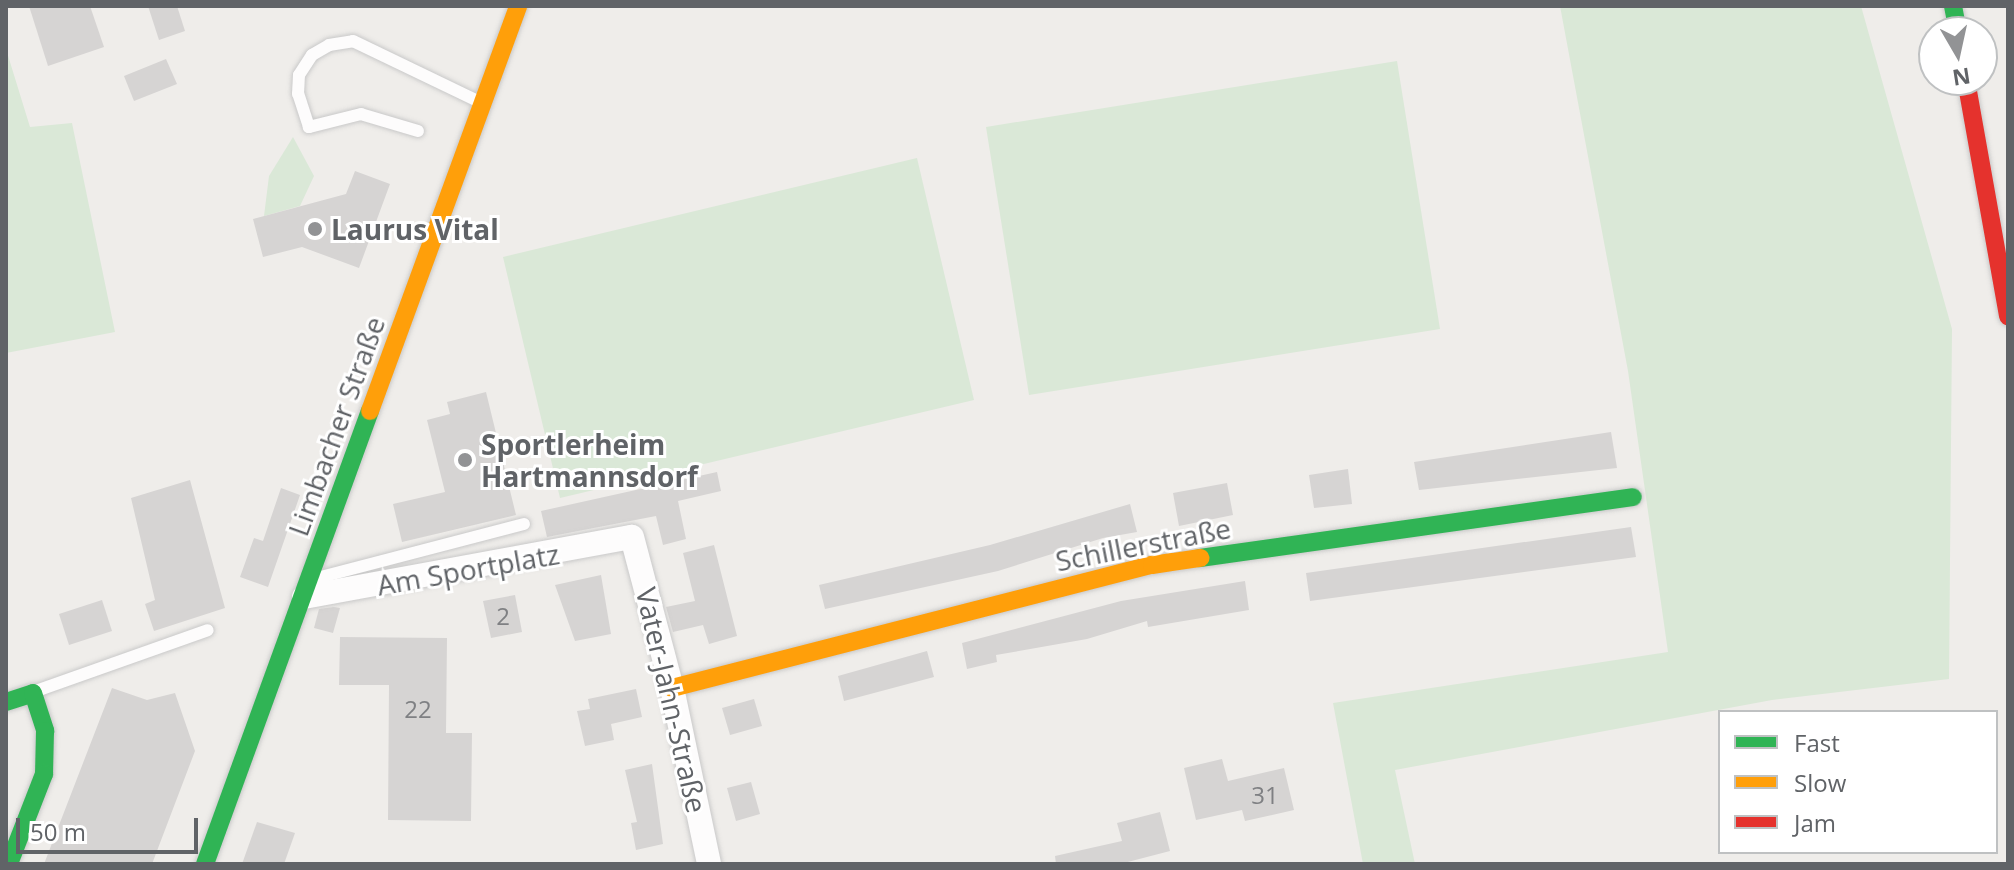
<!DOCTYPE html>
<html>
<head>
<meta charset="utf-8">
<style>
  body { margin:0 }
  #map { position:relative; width:2014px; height:870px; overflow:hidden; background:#efedea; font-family:"Open Sans",sans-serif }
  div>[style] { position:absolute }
  .green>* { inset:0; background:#dae8d7 }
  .building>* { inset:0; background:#d6d4d3 }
  .roads { filter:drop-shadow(0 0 2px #c9c9c9) drop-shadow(0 0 2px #c9c9c9) }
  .lane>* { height:12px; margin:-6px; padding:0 6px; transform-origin:6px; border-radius:6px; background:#fdfcfc }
  .street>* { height:24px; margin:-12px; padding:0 12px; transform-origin:12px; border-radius:12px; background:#fdfcfc }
  .fast>* { height:18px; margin:-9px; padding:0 9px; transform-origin:9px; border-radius:9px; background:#30b455 }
  .slow>* { height:18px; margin:-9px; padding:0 9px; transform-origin:9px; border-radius:9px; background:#ff9f0a }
  .jam>* { height:18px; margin:-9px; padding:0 9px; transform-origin:9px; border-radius:9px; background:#e5322d }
  .dots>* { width:22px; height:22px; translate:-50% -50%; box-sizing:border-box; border:4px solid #fff; border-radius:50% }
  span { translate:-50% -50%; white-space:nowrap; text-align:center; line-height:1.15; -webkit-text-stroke:6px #fff; paint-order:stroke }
  .number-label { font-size:24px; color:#7f8083 }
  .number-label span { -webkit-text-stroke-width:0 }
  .poi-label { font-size:28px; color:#606367; font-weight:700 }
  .left { translate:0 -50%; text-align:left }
  .street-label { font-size:28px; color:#606367 }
  .frame { position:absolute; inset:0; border:8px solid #606367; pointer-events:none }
  .legend { position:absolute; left:1718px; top:710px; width:280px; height:144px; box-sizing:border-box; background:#fff; border:2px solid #bfc1c2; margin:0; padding:10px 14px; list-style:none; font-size:24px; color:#606367 }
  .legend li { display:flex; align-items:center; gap:16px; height:40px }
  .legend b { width:40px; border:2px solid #bfc1c2 }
  .north { position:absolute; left:1918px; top:16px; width:80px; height:80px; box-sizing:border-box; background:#fff; border:2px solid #bfc1c2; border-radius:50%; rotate:171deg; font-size:22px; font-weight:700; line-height:32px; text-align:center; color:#606367 }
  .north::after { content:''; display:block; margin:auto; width:28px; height:36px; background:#929395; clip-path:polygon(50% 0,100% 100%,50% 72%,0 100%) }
  .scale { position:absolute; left:16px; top:818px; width:182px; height:36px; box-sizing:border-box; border:4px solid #606367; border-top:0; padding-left:10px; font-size:24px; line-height:28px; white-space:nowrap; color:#606367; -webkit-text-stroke:6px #fff; paint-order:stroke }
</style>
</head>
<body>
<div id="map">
  <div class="green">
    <div style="clip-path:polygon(1560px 6px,1861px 6px,1952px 329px,1949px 679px,1772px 700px,1395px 770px,1415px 864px,1363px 864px,1333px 703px,1668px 652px,1628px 371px)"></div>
    <div style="clip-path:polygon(6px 49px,30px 127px,72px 123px,115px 332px,6px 353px)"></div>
    <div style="clip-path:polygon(1397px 61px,1440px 329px,1029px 395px,986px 127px)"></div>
    <div style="clip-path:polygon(293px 137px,314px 176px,300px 206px,264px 216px,269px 176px)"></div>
    <div style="clip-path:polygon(917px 158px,974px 400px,560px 498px,503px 257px)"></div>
  </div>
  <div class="building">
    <div style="clip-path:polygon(29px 6px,90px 6px,104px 47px,48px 66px)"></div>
    <div style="clip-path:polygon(148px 6px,177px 6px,185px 31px,159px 40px)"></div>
    <div style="clip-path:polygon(166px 59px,177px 84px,134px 101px,124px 76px)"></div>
    <div style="clip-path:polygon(355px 171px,390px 184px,359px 268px,302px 247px,263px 257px,253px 219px,346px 194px)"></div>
    <div style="clip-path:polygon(486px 392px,516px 515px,402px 542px,393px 504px,445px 492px,427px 420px,450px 414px,447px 402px)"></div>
    <div style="clip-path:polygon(1611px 432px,1617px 468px,1419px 490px,1414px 462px)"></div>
    <div style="clip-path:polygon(1348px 469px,1352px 504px,1314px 508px,1309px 475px)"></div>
    <div style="clip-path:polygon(717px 472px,721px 491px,678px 501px,686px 539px,663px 545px,656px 516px,547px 537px,541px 511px)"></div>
    <div style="clip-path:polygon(190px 480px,225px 608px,154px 631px,145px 604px,155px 600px,131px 498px)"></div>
    <div style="clip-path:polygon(1227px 483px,1233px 515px,1179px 526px,1173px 493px)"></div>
    <div style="clip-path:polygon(281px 488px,300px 495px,268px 587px,240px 577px,254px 538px,263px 541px)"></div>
    <div style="clip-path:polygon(1130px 504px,1137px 532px,1103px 538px,998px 571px,825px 609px,819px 585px,990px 545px)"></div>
    <div style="clip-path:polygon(1631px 527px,1636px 557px,1310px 601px,1306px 573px)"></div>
    <div style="clip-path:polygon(714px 545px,737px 636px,709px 644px,703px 625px,673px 632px,666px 607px,695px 601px,683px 553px)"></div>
    <div style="clip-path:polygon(601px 575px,611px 634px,575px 641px,555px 585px)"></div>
    <div style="clip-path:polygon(1245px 581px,1249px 610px,1148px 627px,1147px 621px,1087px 639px,996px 655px,997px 662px,967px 669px,962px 643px,1121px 601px)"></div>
    <div style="clip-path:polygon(515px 595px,522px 632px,491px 638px,483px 601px)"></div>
    <div style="clip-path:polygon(102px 600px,112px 631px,69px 645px,59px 614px)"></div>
    <div style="clip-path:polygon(334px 607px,340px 608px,333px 633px,314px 628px,319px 609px)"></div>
    <div style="clip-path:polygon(340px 637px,447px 638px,446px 733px,472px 733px,471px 821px,388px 820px,389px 685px,339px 685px)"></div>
    <div style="clip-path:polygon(927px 651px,934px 677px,844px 701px,838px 676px)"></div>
    <div style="clip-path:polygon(112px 688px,147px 700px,175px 693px,195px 751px,152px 864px,44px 864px)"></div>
    <div style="clip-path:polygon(636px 689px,642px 717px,611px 724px,614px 740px,585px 746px,577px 711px,590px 709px,588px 699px)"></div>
    <div style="clip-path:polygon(754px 699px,762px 726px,730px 735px,722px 708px)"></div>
    <div style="clip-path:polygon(1222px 759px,1228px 781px,1284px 768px,1294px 810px,1245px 821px,1242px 810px,1196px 820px,1184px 768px)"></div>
    <div style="clip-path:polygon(652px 764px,663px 844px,636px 850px,631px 823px,637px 822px,625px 770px)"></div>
    <div style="clip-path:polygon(751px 782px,760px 814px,736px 821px,727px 788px)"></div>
    <div style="clip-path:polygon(1160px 812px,1170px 851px,1120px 864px,1056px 864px,1055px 856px,1122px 841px,1117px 823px)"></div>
    <div style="clip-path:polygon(257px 822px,295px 833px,284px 864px,242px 864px)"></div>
  </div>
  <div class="roads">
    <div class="lane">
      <div style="left:418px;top:131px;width:59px;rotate:-163.4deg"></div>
      <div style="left:361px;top:114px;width:54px;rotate:166deg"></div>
      <div style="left:309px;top:127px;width:35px;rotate:-108deg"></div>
      <div style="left:298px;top:94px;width:19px;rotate:-87deg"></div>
      <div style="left:299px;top:75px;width:24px;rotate:-57deg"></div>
      <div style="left:312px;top:55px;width:20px;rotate:-30deg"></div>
      <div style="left:329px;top:45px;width:24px;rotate:-9deg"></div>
      <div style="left:353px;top:41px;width:141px;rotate:25.7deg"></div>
      <div style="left:313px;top:579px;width:218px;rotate:-14.6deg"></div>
      <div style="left:36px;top:691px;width:182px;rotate:-19.5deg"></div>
    </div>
    <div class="street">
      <div style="left:304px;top:597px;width:333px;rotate:-10.4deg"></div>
      <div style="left:632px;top:537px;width:156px;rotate:75.2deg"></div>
      <div style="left:672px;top:688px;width:180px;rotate:78.1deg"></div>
    </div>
    <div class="fast">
      <div style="left:1953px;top:6px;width:26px;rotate:79deg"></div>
      <div style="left:1200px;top:558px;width:437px;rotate:-8deg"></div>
      <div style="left:6px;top:702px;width:28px;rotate:-18deg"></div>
      <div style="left:33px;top:693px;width:40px;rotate:72deg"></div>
      <div style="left:45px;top:731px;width:43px;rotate:91.3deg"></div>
      <div style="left:44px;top:774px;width:97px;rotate:111.3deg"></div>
      <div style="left:205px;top:864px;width:482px;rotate:-70deg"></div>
    </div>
    <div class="slow">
      <div style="left:370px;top:411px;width:431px;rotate:-69.9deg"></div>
      <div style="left:672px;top:688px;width:496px;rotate:-14.4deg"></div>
      <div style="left:1152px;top:565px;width:49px;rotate:-8.3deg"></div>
    </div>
    <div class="jam">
      <div style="left:1966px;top:80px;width:240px;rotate:79.9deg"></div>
    </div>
  </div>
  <div class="dots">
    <div style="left:315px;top:229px;background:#929395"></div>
    <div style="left:465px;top:460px;background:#929395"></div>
  </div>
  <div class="number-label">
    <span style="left:503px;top:616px">2</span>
    <span style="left:418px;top:709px">22</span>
    <span style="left:1265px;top:795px">31</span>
  </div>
  <div class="poi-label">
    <span class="left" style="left:331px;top:229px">Laurus Vital</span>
    <span class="left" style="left:481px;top:460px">Sportlerheim<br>Hartmannsdorf</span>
  </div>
  <div class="street-label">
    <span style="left:336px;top:426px;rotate:-70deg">Limbacher Straße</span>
    <span style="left:1143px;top:544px;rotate:-11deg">Schillerstraße</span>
    <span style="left:468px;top:569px;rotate:-10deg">Am Sportplatz</span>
    <span style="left:672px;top:700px;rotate:77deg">Vater-Jahn-Straße</span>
  </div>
  <div class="frame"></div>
  <ul class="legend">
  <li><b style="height:10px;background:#30b455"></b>Fast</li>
  <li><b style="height:10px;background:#ff9f0a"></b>Slow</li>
  <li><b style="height:10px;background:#e5322d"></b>Jam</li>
  </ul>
  <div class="north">N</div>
  <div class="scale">50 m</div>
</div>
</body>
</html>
